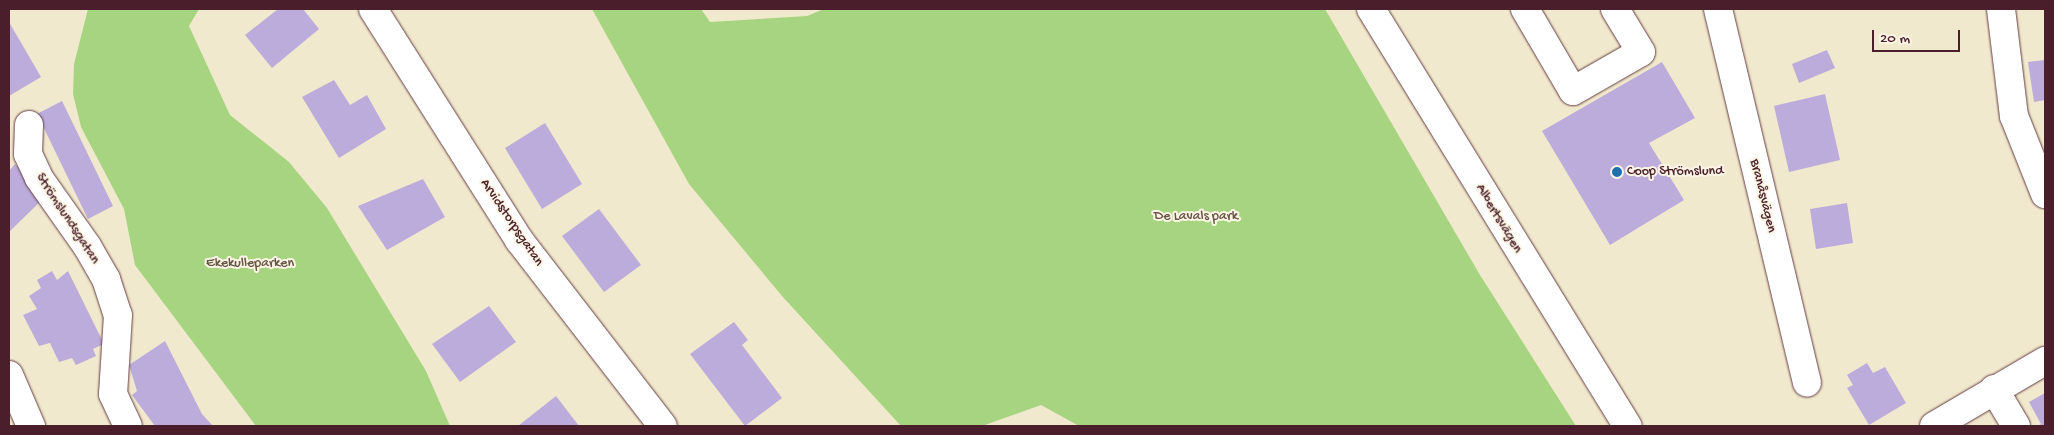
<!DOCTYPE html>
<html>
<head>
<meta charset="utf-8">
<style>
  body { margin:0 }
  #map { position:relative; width:2054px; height:435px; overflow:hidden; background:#f1e9cd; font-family:"Gochi Hand",sans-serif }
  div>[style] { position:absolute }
  .green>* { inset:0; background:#a7d481 }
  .building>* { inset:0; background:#bbacdb }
  .roads { filter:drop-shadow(0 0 1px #633d43) drop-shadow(0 0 1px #633d43) }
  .minor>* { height:28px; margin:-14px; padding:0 14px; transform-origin:14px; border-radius:14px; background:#fff }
  .dots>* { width:14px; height:14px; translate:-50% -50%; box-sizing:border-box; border:2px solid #fcf5e5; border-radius:50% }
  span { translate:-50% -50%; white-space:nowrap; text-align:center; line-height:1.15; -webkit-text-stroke:4px #fcf5e5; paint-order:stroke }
  .poi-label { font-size:14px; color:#4a1f2b }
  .left { translate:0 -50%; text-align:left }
  .street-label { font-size:14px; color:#4a1f2b }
  .park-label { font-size:14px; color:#665545 }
  .frame { position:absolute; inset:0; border:10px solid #4a1f2b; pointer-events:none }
  .scale { position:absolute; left:1872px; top:30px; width:88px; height:22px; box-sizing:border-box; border:2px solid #4a1f2b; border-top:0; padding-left:6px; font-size:15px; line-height:18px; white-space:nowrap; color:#4a1f2b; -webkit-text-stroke:4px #fcf5e5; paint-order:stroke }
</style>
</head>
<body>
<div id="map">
  <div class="green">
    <div style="clip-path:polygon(88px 9px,199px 9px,189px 26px,230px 115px,289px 162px,327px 208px,426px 371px,450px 426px,256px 426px,135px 265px,124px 209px,81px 127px,73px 94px,74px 64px)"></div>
    <div style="clip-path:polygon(592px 9px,701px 9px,710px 22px,807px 16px,824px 9px,1325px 9px,1480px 275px,1576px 426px,1079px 426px,1041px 405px,982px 426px,901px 426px,782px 296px,689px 184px)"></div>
  </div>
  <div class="building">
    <div style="clip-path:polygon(278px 9px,303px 9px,319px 29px,272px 68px,245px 35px)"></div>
    <div style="clip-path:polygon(9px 22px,41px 77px,9px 96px)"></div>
    <div style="clip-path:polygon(1827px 50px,1835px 68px,1799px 83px,1792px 64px)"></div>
    <div style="clip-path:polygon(2045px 60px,2045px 100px,2034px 102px,2028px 62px)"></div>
    <div style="clip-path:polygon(1662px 62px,1695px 118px,1649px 143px,1684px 200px,1610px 245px,1542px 131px)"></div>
    <div style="clip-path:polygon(334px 80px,350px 105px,367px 95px,386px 129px,339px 158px,302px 97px)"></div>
    <div style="clip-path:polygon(1825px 94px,1840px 160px,1789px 172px,1774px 106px)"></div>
    <div style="clip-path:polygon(62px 101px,113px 206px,88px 219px,37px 114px)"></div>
    <div style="clip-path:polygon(545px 123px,582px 184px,542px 209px,505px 148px)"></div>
    <div style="clip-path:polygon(15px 164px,46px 196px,9px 232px,9px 171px)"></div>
    <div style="clip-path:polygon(423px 179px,445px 217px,387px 250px,358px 206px)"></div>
    <div style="clip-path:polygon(1847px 203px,1853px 243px,1816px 249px,1810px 209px)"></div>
    <div style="clip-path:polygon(599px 209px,641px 265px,604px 292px,562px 236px)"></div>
    <div style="clip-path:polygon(52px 271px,57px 280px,68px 271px,104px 344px,93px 349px,96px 356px,76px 365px,72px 358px,59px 362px,50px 343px,39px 346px,23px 315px,37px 309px,29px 296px,41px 288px,37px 280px)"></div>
    <div style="clip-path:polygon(489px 306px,516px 342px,460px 382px,432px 344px)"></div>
    <div style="clip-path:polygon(734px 322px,748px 340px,742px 345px,782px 398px,745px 426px,690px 354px)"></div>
    <div style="clip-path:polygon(165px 341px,202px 414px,213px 426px,155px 426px,132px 395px,137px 391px,129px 365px)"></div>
    <div style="clip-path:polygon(1867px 363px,1873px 373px,1885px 367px,1906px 403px,1869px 425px,1847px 388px,1853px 385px,1847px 375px)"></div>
    <div style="clip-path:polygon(2045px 393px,2045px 426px,2038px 426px,2041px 424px,2029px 402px)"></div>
    <div style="clip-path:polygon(556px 396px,579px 426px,518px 426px)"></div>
  </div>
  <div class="roads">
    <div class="minor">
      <div style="left:373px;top:9px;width:273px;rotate:57.7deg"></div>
      <div style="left:519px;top:240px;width:235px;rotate:52.3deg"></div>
      <div style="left:1371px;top:9px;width:490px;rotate:58.4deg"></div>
      <div style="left:1525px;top:9px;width:95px;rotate:59.7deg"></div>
      <div style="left:1573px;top:91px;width:78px;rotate:-29.8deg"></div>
      <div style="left:1641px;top:52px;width:50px;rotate:-121.2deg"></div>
      <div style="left:1718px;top:9px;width:384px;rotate:76.6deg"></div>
      <div style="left:2001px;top:9px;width:108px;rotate:83.1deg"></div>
      <div style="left:2014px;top:116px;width:84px;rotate:68.3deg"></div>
      <div style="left:29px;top:125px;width:29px;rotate:92deg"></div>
      <div style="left:28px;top:154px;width:26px;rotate:65deg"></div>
      <div style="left:39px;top:178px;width:83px;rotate:54.8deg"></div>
      <div style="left:87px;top:246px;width:38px;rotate:60deg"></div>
      <div style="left:106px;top:279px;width:38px;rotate:72deg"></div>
      <div style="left:118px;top:315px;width:79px;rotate:93.6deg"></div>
      <div style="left:113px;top:394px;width:35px;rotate:65deg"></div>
      <div style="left:9px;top:375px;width:56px;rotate:66.7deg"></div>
      <div style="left:1994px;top:389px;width:43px;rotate:59.3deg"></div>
      <div style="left:1934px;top:426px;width:129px;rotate:-30.4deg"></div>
    </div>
  </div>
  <div class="dots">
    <div style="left:1617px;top:172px;background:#1f6fb2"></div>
  </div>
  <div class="poi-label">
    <span class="left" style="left:1627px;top:172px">Coop Strömslund</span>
  </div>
  <div class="street-label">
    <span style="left:1762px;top:196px;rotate:76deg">Branåsvägen</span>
    <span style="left:67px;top:219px;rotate:57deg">Strömslundsgatan</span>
    <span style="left:1498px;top:219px;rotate:59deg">Albertsvägen</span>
    <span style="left:511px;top:223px;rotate:56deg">Arvidstorpsgatan</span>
  </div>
  <div class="park-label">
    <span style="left:1196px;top:217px">De Lavals park</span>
    <span style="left:250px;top:264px">Ekekulleparken</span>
  </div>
  <div class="frame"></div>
  <div class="scale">20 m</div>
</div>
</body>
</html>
